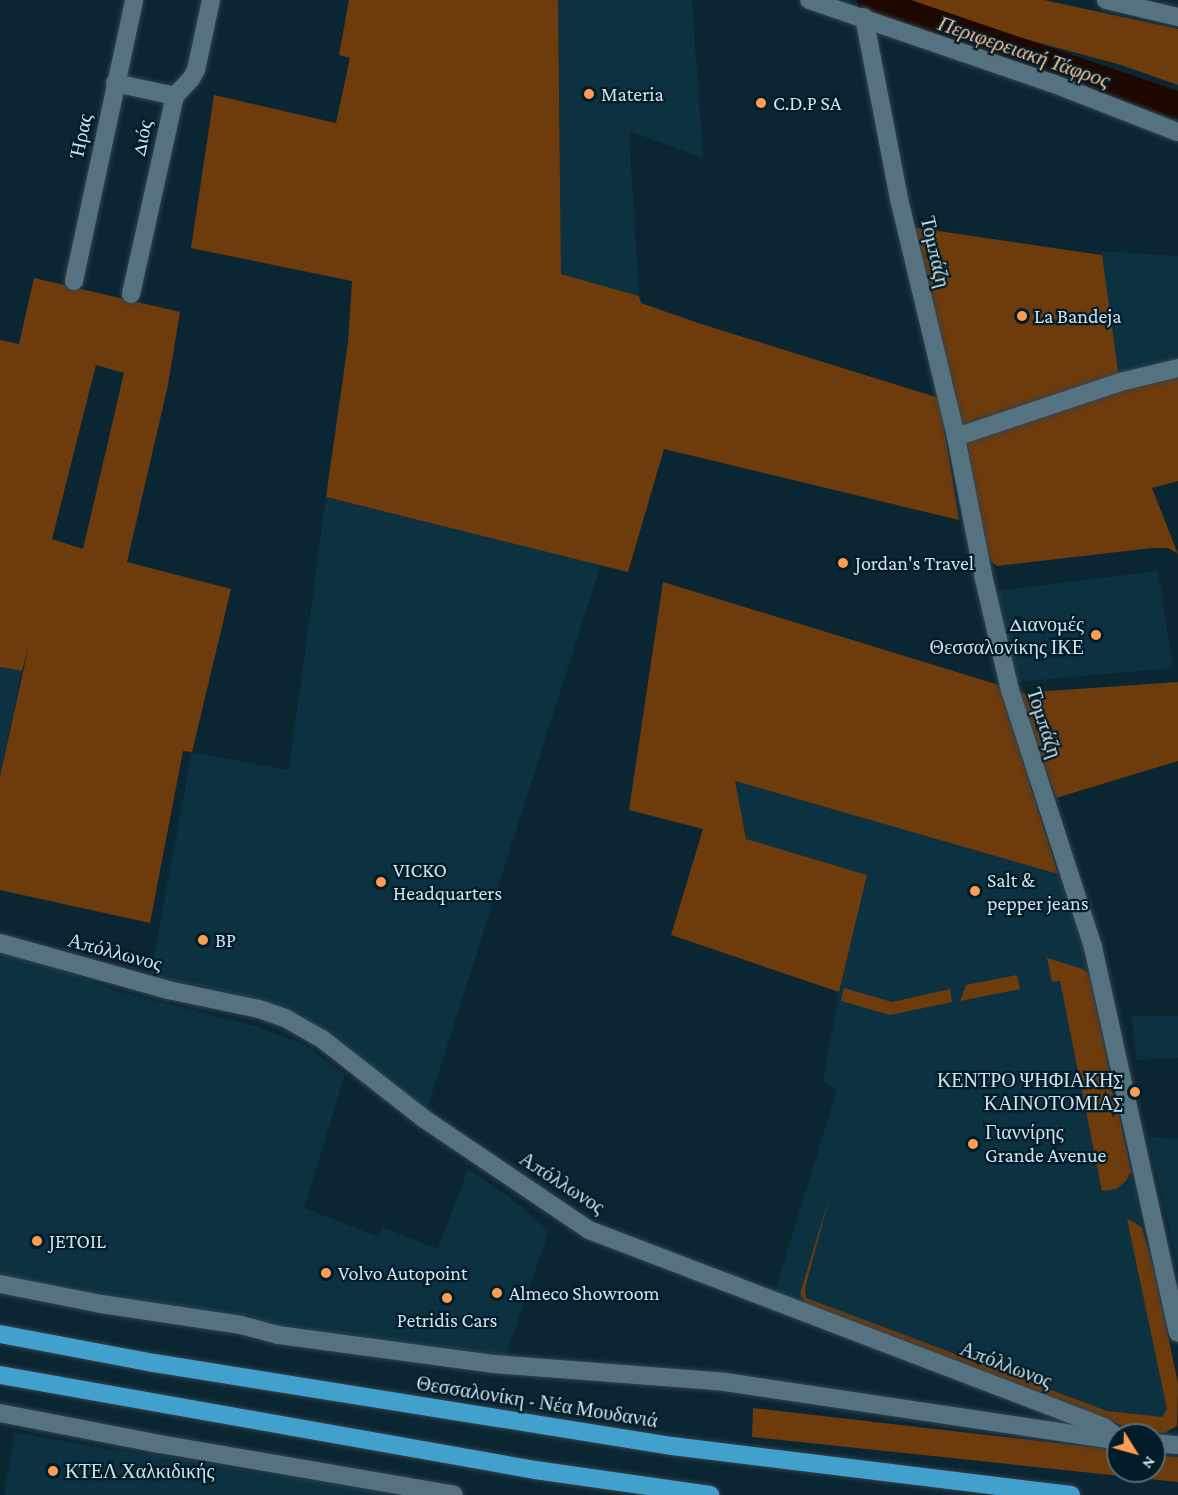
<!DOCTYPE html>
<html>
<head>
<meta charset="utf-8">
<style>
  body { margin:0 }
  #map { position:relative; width:1178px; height:1495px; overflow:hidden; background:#0b2633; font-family:"Crimson Pro",serif }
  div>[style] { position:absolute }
  .built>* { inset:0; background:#0c3141 }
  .green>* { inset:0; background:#6e3b0c }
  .river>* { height:27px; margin:-13.5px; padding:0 13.5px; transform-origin:13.5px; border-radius:13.5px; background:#1f0800 }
  .roads { filter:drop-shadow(0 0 2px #32424d) drop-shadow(0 0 2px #32424d) }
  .minor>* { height:18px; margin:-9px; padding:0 9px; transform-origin:9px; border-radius:9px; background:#557281 }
  .highway>* { height:18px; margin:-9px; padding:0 9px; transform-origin:9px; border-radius:9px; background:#42a0cd }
  .dots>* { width:16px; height:16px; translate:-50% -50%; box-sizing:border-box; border:3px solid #021d29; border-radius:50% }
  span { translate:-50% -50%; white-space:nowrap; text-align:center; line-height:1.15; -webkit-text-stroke:4.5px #021d29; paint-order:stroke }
  .poi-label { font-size:20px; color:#d2e2eb }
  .left { translate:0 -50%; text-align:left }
  .right { translate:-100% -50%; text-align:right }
  .street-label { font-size:20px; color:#d2e2eb }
  .water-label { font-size:21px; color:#fdbf93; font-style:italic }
  .north { position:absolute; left:1106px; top:1423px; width:60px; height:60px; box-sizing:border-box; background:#021d29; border:2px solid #556c77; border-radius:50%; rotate:127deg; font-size:16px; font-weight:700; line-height:24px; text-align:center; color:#d2e2eb }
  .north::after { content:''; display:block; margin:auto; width:21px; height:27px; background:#fc9d53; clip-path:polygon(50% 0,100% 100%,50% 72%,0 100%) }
</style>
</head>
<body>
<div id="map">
  <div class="built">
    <div style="clip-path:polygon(558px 0,692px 0,703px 158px,629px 131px,639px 296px,561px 274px)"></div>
    <div style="clip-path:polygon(1101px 251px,1178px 256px,1178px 363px,1119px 378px)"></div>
    <div style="clip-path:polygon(326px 497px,601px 564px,427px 1109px,310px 1024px,280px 1008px,236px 993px,150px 978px,192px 752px,289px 770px)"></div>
    <div style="clip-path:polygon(1158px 571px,1173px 668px,1015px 682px,995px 591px)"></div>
    <div style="clip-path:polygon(0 667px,22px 671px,0 775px)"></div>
    <div style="clip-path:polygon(734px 780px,1058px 874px,1080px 937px,1113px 1080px,1142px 1228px,1153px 1266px,1178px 1383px,1177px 1426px,1164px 1433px,1137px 1431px,774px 1295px,837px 1090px,823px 1082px,839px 992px,867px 875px,745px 839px)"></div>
    <div style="clip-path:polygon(0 948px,121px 992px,256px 1026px,305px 1045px,345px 1074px,304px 1208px,379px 1237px,382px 1227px,438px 1249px,468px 1169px,508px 1196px,549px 1231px,504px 1361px,456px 1349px,401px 1346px,125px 1307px,47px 1284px,0 1275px)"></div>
    <div style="clip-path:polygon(1131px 1016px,1178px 1016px,1178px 1058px,1137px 1060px)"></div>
    <div style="clip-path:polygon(1148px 1137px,1178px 1139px,1178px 1267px)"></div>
    <div style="clip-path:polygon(15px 1432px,102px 1448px,201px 1461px,252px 1472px,404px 1495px,4px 1495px)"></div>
  </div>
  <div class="green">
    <div style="clip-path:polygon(349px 0,558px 0,561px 274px,639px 296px,641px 303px,698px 323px,939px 398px,959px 520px,664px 449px,628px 572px,326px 497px,348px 343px,352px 281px,191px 248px,214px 95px,336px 123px,350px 58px,339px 55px)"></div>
    <div style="clip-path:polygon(901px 0,1044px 0,1178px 29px,1178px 85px,1121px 65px,1018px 37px)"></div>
    <div style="clip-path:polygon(911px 227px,1102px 255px,1119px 378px,963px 430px)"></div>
    <div style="clip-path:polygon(evenodd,34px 278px,180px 312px,168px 385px,127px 562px,231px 589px,192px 752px,183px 751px,150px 923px,0 890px,0 776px,29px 645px,22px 671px,0 667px,0 340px,19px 344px,34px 278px,96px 365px,124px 373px,83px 549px,52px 539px,96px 365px)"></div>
    <div style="clip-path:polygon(1178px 374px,1178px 481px,1152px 488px,1178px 554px,1168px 548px,1152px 548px,997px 566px,986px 557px,967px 443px,1128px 387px)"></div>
    <div style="clip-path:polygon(663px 582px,999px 685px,1058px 874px,735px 781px,746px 839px,867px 875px,839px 992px,671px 935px,703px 829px,629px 810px)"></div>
    <div style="clip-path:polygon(1178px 682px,1178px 761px,1056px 798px,1019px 693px)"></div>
    <div style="clip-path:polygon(1047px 958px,1083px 969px,1089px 974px,1131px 1171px,1126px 1181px,1116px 1189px,1102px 1191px,1060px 981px,1052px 982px)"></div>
    <div style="clip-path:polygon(1017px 975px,1020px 989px,960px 1001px,966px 985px)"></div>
    <div style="clip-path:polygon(844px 988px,892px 1002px,950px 989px,952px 1002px,890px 1015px,841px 1001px)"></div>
    <div style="clip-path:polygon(830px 1195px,805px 1288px,806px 1298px,1107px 1411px,1162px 1417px,1167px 1409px,1127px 1219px,1135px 1223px,1142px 1228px,1153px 1266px,1178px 1383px,1177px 1426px,1164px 1433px,1137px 1431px,809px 1309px,800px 1294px)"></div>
    <div style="clip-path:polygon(753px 1408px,1118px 1450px,1118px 1471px,1154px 1471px,1154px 1455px,1178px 1457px,1178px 1482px,752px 1437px)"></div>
  </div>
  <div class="river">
    <div style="left:870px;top:0;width:325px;rotate:18.8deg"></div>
  </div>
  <div class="roads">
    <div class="minor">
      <div style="left:809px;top:0;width:257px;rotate:18.9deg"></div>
      <div style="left:1052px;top:83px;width:135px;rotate:21.3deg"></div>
      <div style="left:1106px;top:0;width:74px;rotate:13.3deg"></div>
      <div style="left:864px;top:17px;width:185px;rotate:79.1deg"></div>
      <div style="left:899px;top:199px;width:245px;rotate:76.5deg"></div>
      <div style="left:956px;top:437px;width:141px;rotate:78.9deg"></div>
      <div style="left:983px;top:575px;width:118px;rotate:76.8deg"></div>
      <div style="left:1010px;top:690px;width:270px;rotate:72.1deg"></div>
      <div style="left:1093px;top:947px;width:395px;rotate:77.6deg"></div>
      <div style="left:115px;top:83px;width:61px;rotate:12.2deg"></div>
      <div style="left:74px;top:281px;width:287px;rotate:-77.9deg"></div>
      <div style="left:131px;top:294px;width:203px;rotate:-77.5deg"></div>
      <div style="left:175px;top:96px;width:23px;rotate:-47deg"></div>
      <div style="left:191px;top:79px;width:10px;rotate:-61deg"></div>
      <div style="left:196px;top:70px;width:72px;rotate:-77.9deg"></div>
      <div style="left:956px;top:437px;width:173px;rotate:-18.5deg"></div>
      <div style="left:1120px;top:382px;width:60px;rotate:-13.6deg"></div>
      <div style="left:0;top:943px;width:174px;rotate:15.6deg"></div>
      <div style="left:168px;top:990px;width:93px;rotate:11.8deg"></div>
      <div style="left:259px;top:1009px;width:28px;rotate:19deg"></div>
      <div style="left:285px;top:1018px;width:43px;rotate:29.6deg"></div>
      <div style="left:322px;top:1039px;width:128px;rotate:38deg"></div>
      <div style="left:423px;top:1118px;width:200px;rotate:34deg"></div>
      <div style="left:589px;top:1230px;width:551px;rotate:20.93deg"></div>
      <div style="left:1104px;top:1427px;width:18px;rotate:38deg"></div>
      <div style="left:0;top:1284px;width:103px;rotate:11.2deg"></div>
      <div style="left:101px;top:1304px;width:142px;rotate:8.5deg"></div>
      <div style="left:241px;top:1325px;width:39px;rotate:15deg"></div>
      <div style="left:279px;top:1335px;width:216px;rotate:7.7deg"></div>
      <div style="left:493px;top:1364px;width:233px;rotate:4.4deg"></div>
      <div style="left:725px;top:1382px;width:397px;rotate:8.5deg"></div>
      <div style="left:0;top:1413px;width:163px;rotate:11deg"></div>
      <div style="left:160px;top:1444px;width:298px;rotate:9.8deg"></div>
      <div style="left:1154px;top:1443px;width:24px;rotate:5deg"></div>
    </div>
    <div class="highway">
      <div style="left:0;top:1334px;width:157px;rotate:10.7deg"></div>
      <div style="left:154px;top:1363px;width:525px;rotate:9.1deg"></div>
      <div style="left:672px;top:1446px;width:402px;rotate:7deg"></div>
      <div style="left:0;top:1375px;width:543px;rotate:10.07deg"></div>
      <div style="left:535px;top:1470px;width:177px;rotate:8.1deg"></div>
    </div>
  </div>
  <div class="dots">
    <div style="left:589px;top:94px;background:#fc9d53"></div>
    <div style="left:761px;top:103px;background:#fc9d53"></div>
    <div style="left:1022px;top:316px;background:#fc9d53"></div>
    <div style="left:843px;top:563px;background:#fc9d53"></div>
    <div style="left:1096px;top:635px;background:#fc9d53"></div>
    <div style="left:381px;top:882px;background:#fc9d53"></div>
    <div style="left:975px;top:891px;background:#fc9d53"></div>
    <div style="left:203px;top:940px;background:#fc9d53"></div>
    <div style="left:1135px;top:1092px;background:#fc9d53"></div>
    <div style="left:973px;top:1144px;background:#fc9d53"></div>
    <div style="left:37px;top:1241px;background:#fc9d53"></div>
    <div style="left:326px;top:1273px;background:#fc9d53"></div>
    <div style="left:497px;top:1293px;background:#fc9d53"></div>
    <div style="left:447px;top:1298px;background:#fc9d53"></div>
    <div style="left:53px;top:1471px;background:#fc9d53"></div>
  </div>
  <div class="poi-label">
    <span class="left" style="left:601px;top:94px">Materia</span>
    <span class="left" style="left:773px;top:103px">C.D.P SA</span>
    <span class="left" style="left:1034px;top:316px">La Bandeja</span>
    <span class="left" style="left:855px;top:563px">Jordan's Travel</span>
    <span class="right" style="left:1084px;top:636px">Διανομές<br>Θεσσαλονίκης ΙΚΕ</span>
    <span class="left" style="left:393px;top:882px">VICKO<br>Headquarters</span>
    <span class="left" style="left:987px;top:892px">Salt &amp;<br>pepper jeans</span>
    <span class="left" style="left:215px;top:940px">BP</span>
    <span class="right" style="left:1123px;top:1092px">ΚΕΝΤΡΟ ΨΗΦΙΑΚΗΣ<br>ΚΑΙΝΟΤΟΜΙΑΣ</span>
    <span class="left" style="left:985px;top:1144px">Γιαννίρης<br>Grande Avenue</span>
    <span class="left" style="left:49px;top:1241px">JETOIL</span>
    <span class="left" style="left:338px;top:1273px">Volvo Autopoint</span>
    <span class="left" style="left:509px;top:1293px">Almeco Showroom</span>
    <span style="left:447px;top:1320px">Petridis Cars</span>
    <span class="left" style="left:65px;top:1471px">ΚΤΕΛ Χαλκιδικής</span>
  </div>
  <div class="street-label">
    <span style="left:81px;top:136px;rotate:-78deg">Ήρας</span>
    <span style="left:142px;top:138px;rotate:-78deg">Διός</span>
    <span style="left:935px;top:252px;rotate:77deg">Τομπάζη</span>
    <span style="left:1044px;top:723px;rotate:72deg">Τομπάζη</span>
    <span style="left:115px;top:952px;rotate:15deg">Απόλλωνος</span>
    <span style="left:562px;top:1183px;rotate:33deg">Απόλλωνος</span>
    <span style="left:1006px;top:1365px;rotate:21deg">Απόλλωνος</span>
    <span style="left:537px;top:1402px;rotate:9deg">Θεσσαλονίκη - Νέα Μουδανιά</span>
  </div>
  <div class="water-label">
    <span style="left:1024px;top:52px;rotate:19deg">Περιφερειακή Τάφρος</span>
  </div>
  <div class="north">N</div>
</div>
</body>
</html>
